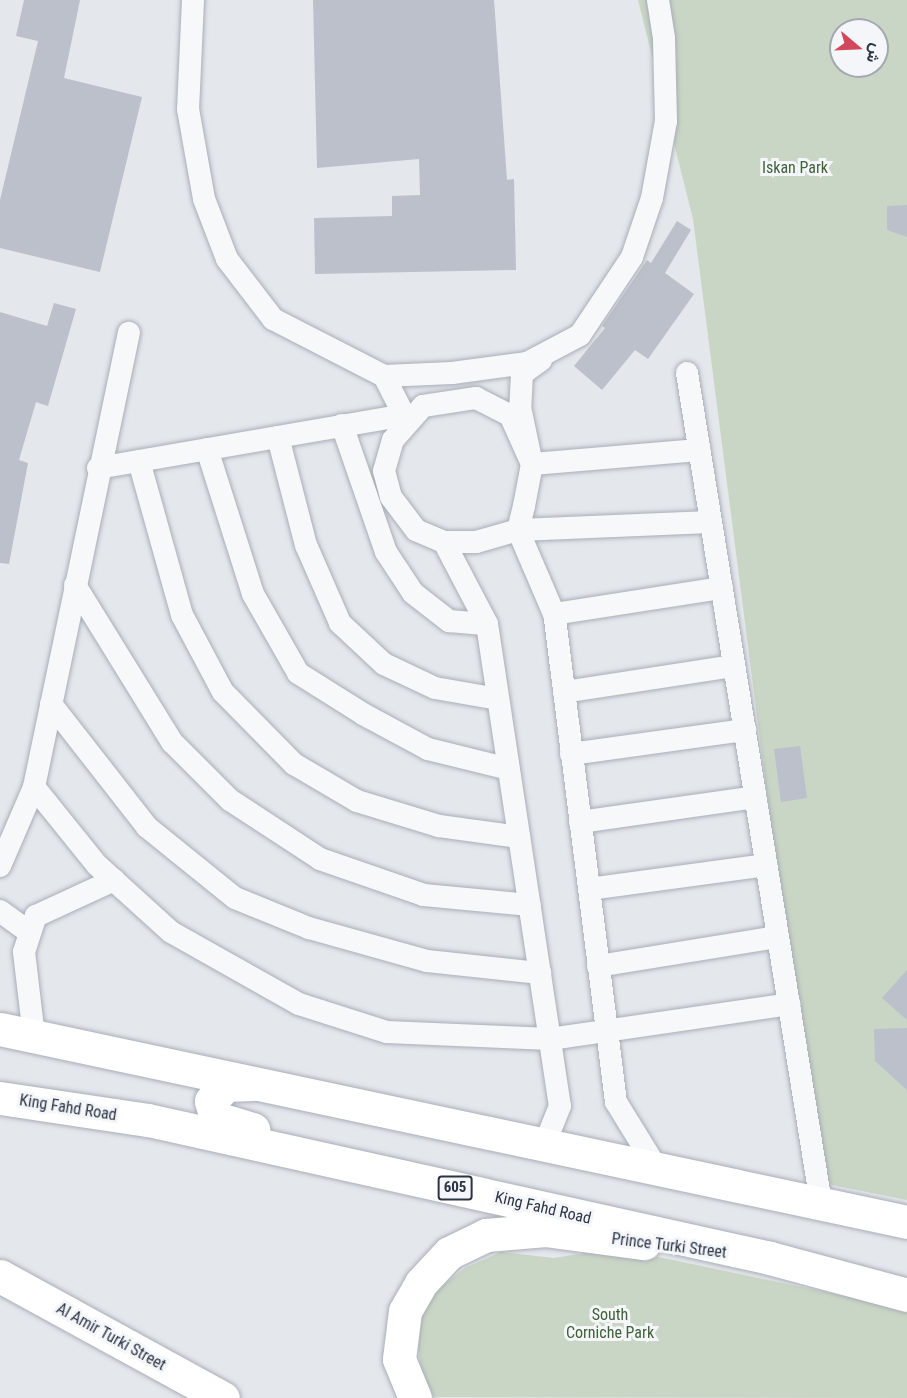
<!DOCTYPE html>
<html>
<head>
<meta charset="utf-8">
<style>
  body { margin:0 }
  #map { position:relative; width:907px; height:1398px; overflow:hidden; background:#e4e7ec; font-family:"Roboto Condensed",Vazirmatn,sans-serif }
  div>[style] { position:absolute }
  .green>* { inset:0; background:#c9d6c5 }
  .building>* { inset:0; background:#bbc0ca }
  .roads { filter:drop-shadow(0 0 2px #a9aeb7) drop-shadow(0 0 2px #a9aeb7) }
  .minor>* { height:22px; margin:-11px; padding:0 11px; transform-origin:11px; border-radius:11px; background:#f7f8fa }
  .primary>* { height:33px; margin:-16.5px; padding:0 16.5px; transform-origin:16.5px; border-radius:16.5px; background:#fff }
  .motorway>* { height:33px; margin:-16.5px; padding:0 16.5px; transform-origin:16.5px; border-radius:16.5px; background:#fff }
  span { translate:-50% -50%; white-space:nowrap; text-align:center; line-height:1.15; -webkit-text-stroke:6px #f4f6f9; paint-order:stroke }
  .shield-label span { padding:2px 4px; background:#f4f6f9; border:2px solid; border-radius:4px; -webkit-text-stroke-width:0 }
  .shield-label { font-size:15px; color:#2b3445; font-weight:700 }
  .park-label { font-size:16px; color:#3f6138 }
  .street-label { font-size:16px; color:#2b3445 }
  .north { position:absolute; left:829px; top:18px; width:60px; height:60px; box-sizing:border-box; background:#f4f6f9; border:2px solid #a4a8b1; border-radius:50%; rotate:109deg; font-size:16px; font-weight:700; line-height:24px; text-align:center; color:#2b3445 }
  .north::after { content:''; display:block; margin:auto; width:21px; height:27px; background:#d1495b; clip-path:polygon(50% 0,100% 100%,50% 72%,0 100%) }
</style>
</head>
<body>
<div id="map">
  <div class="green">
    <div style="clip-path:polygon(evenodd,638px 0,907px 0,907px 1200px,817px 1182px,693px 219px,638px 0,841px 30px,877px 30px,877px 66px,841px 66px,841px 30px)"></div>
    <div style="clip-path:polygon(615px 1248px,907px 1309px,907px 1398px,434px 1397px,422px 1374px,418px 1347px,422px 1316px,438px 1289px,465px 1268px,501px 1252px,554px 1258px)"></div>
  </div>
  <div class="building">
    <div style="clip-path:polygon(24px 0,80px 0,64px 78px,142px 97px,100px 272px,0 248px,0 200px,38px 41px,16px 36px)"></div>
    <div style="clip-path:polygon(313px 0,494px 0,507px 180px,514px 179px,516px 270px,315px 274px,314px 218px,392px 216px,392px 196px,420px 195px,419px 159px,317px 168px)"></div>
    <div style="clip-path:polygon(907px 205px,907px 237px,887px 230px,887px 206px)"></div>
    <div style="clip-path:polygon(677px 221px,691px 230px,665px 273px,694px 294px,648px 359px,635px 350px,602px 390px,574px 366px,605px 328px,602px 326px,647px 260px,651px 263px)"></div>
    <div style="clip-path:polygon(54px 303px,76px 309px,48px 406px,36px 402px,19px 460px,28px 463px,9px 564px,0 563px,0 312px,47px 326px)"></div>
    <div style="clip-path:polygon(800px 746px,807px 798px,781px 802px,774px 749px)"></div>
    <div style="clip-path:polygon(907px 970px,907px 1020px,882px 998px)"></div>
    <div style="clip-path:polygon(907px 1028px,907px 1090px,875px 1061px,874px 1029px)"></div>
  </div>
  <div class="roads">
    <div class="minor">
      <div style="left:193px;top:0;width:109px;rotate:92.6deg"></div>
      <div style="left:188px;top:109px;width:91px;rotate:79.9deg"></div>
      <div style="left:204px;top:199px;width:64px;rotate:69deg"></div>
      <div style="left:227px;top:259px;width:76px;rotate:52.5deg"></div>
      <div style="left:273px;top:319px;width:125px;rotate:27.2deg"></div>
      <div style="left:384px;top:376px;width:68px;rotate:-2.5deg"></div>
      <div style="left:452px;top:373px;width:76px;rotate:-7.6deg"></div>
      <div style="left:527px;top:363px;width:60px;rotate:-27.8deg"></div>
      <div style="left:580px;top:335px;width:94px;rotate:-56.3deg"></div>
      <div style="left:632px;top:257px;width:62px;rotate:-71.3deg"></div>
      <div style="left:652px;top:198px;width:78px;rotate:-79.7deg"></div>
      <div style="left:666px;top:121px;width:83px;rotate:-91.4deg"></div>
      <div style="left:664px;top:38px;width:38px;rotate:-99deg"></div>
      <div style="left:541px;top:360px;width:24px;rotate:144deg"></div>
      <div style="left:522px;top:374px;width:33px;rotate:93deg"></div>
      <div style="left:520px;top:407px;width:58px;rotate:78.1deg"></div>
      <div style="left:532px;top:464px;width:168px;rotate:-4.8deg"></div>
      <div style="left:687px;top:373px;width:841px;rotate:80.83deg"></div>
      <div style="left:384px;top:376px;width:44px;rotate:62.9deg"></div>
      <div style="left:404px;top:415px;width:14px;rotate:115deg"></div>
      <div style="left:476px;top:398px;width:38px;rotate:27deg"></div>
      <div style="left:510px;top:415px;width:54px;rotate:65.8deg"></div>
      <div style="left:532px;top:464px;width:43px;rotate:100.8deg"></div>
      <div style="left:524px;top:506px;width:25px;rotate:104deg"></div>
      <div style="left:518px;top:530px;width:44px;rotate:164.1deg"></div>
      <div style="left:476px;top:542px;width:32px;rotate:180deg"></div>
      <div style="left:444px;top:542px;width:30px;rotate:-157deg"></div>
      <div style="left:416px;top:530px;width:41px;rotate:-127.1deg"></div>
      <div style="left:391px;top:497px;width:27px;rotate:-105deg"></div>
      <div style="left:384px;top:471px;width:32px;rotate:-74deg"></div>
      <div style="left:393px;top:440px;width:45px;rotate:-48.6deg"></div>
      <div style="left:423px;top:406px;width:54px;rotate:-8.6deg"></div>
      <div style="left:342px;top:425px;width:134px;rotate:70.9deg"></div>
      <div style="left:386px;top:552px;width:49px;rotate:56.6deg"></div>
      <div style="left:413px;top:593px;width:46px;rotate:37.9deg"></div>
      <div style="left:449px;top:621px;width:38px;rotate:5deg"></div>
      <div style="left:278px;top:437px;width:112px;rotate:75.5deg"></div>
      <div style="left:306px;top:545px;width:85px;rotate:66.4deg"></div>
      <div style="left:340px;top:623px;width:60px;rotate:43deg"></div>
      <div style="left:384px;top:664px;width:56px;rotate:25.2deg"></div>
      <div style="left:435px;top:688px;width:64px;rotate:9.9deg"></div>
      <div style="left:207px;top:449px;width:152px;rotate:72.4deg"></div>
      <div style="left:253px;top:594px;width:91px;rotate:60.3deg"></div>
      <div style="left:298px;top:673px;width:77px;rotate:32.2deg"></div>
      <div style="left:363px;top:714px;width:74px;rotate:28.3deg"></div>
      <div style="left:428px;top:749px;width:83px;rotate:13.9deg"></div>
      <div style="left:139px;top:461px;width:160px;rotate:74.4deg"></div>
      <div style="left:182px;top:615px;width:87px;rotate:62deg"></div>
      <div style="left:223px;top:692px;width:101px;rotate:45.4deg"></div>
      <div style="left:294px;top:764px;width:73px;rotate:30.4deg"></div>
      <div style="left:357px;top:801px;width:86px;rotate:17deg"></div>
      <div style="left:439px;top:826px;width:81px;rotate:7.8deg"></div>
      <div style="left:98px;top:468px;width:311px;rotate:-9.8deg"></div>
      <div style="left:444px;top:542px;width:93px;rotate:62.3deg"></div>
      <div style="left:487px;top:624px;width:487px;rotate:81.4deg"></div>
      <div style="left:560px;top:1106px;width:40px;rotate:112deg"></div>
      <div style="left:75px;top:585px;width:185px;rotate:58.3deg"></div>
      <div style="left:172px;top:742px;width:82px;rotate:45deg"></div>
      <div style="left:230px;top:800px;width:108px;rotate:33.2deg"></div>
      <div style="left:320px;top:859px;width:110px;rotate:19.1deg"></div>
      <div style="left:424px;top:895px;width:106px;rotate:5.4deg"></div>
      <div style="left:554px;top:614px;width:170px;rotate:-8.8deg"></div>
      <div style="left:564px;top:692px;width:172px;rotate:-8.7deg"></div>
      <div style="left:51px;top:704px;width:156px;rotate:52deg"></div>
      <div style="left:147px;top:827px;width:113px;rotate:38.9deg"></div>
      <div style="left:235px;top:898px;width:80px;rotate:22.1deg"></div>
      <div style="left:309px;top:928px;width:123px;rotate:15.6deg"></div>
      <div style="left:427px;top:961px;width:114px;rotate:6.1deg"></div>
      <div style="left:571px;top:754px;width:176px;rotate:-7.9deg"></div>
      <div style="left:34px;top:787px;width:100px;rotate:51.1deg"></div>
      <div style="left:97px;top:865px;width:100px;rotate:42.2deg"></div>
      <div style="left:171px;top:932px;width:147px;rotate:29.4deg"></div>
      <div style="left:299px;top:1004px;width:92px;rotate:17.7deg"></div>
      <div style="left:387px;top:1032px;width:163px;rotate:2.5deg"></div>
      <div style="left:550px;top:1039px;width:242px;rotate:-8.3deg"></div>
      <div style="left:580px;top:822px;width:177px;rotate:-8.1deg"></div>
      <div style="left:0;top:866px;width:86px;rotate:-66.7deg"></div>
      <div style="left:34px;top:787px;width:464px;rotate:-78.2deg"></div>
      <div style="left:589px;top:889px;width:179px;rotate:-7.7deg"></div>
      <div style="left:0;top:911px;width:37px;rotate:36deg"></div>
      <div style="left:598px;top:966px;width:182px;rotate:-9.2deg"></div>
      <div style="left:34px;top:1036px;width:85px;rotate:-96.8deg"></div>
      <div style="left:24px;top:952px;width:38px;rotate:-72deg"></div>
      <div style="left:36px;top:916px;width:86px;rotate:-24.8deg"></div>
      <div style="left:656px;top:1167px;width:76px;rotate:-121.6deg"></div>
      <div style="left:616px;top:1102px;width:492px;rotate:-97.2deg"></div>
      <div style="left:554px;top:614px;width:91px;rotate:-113.2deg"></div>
      <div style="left:518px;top:530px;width:193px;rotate:-2.4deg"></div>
    </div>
    <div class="primary">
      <div style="left:0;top:1276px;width:254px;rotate:28.7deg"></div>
      <div style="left:415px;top:1398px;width:42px;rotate:-112.3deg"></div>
      <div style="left:399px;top:1359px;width:48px;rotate:-82.9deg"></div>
      <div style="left:405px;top:1311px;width:32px;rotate:-60deg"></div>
      <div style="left:421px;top:1283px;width:41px;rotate:-47deg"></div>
      <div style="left:449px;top:1253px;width:41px;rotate:-25.9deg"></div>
      <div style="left:486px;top:1235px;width:60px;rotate:-4.8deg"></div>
      <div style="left:546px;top:1230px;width:99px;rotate:7.6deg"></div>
    </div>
    <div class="motorway">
      <div style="left:0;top:1029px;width:927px;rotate:12.01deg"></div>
      <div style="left:252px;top:1084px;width:26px;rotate:178deg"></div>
      <div style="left:226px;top:1085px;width:22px;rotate:133deg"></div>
      <div style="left:211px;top:1101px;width:18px;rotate:74deg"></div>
      <div style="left:216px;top:1118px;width:39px;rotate:17deg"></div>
      <div style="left:0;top:1098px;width:150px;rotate:8.5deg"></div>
      <div style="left:148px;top:1120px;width:637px;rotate:12.51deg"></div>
      <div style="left:770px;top:1258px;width:142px;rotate:15.1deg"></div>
    </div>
  </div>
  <div class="shield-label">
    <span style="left:455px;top:1188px">605</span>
  </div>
  <div class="park-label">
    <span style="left:795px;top:168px">Iskan Park</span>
    <span style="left:610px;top:1324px">South<br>Corniche Park</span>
  </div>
  <div class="street-label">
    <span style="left:68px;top:1108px;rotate:9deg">King Fahd Road</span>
    <span style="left:543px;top:1208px;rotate:13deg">King Fahd Road</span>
    <span style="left:669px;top:1246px;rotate:7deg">Prince Turki Street</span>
    <span style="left:111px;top:1337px;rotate:29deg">Al Amir Turki Street</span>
  </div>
  <div class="north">ش</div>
</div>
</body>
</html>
